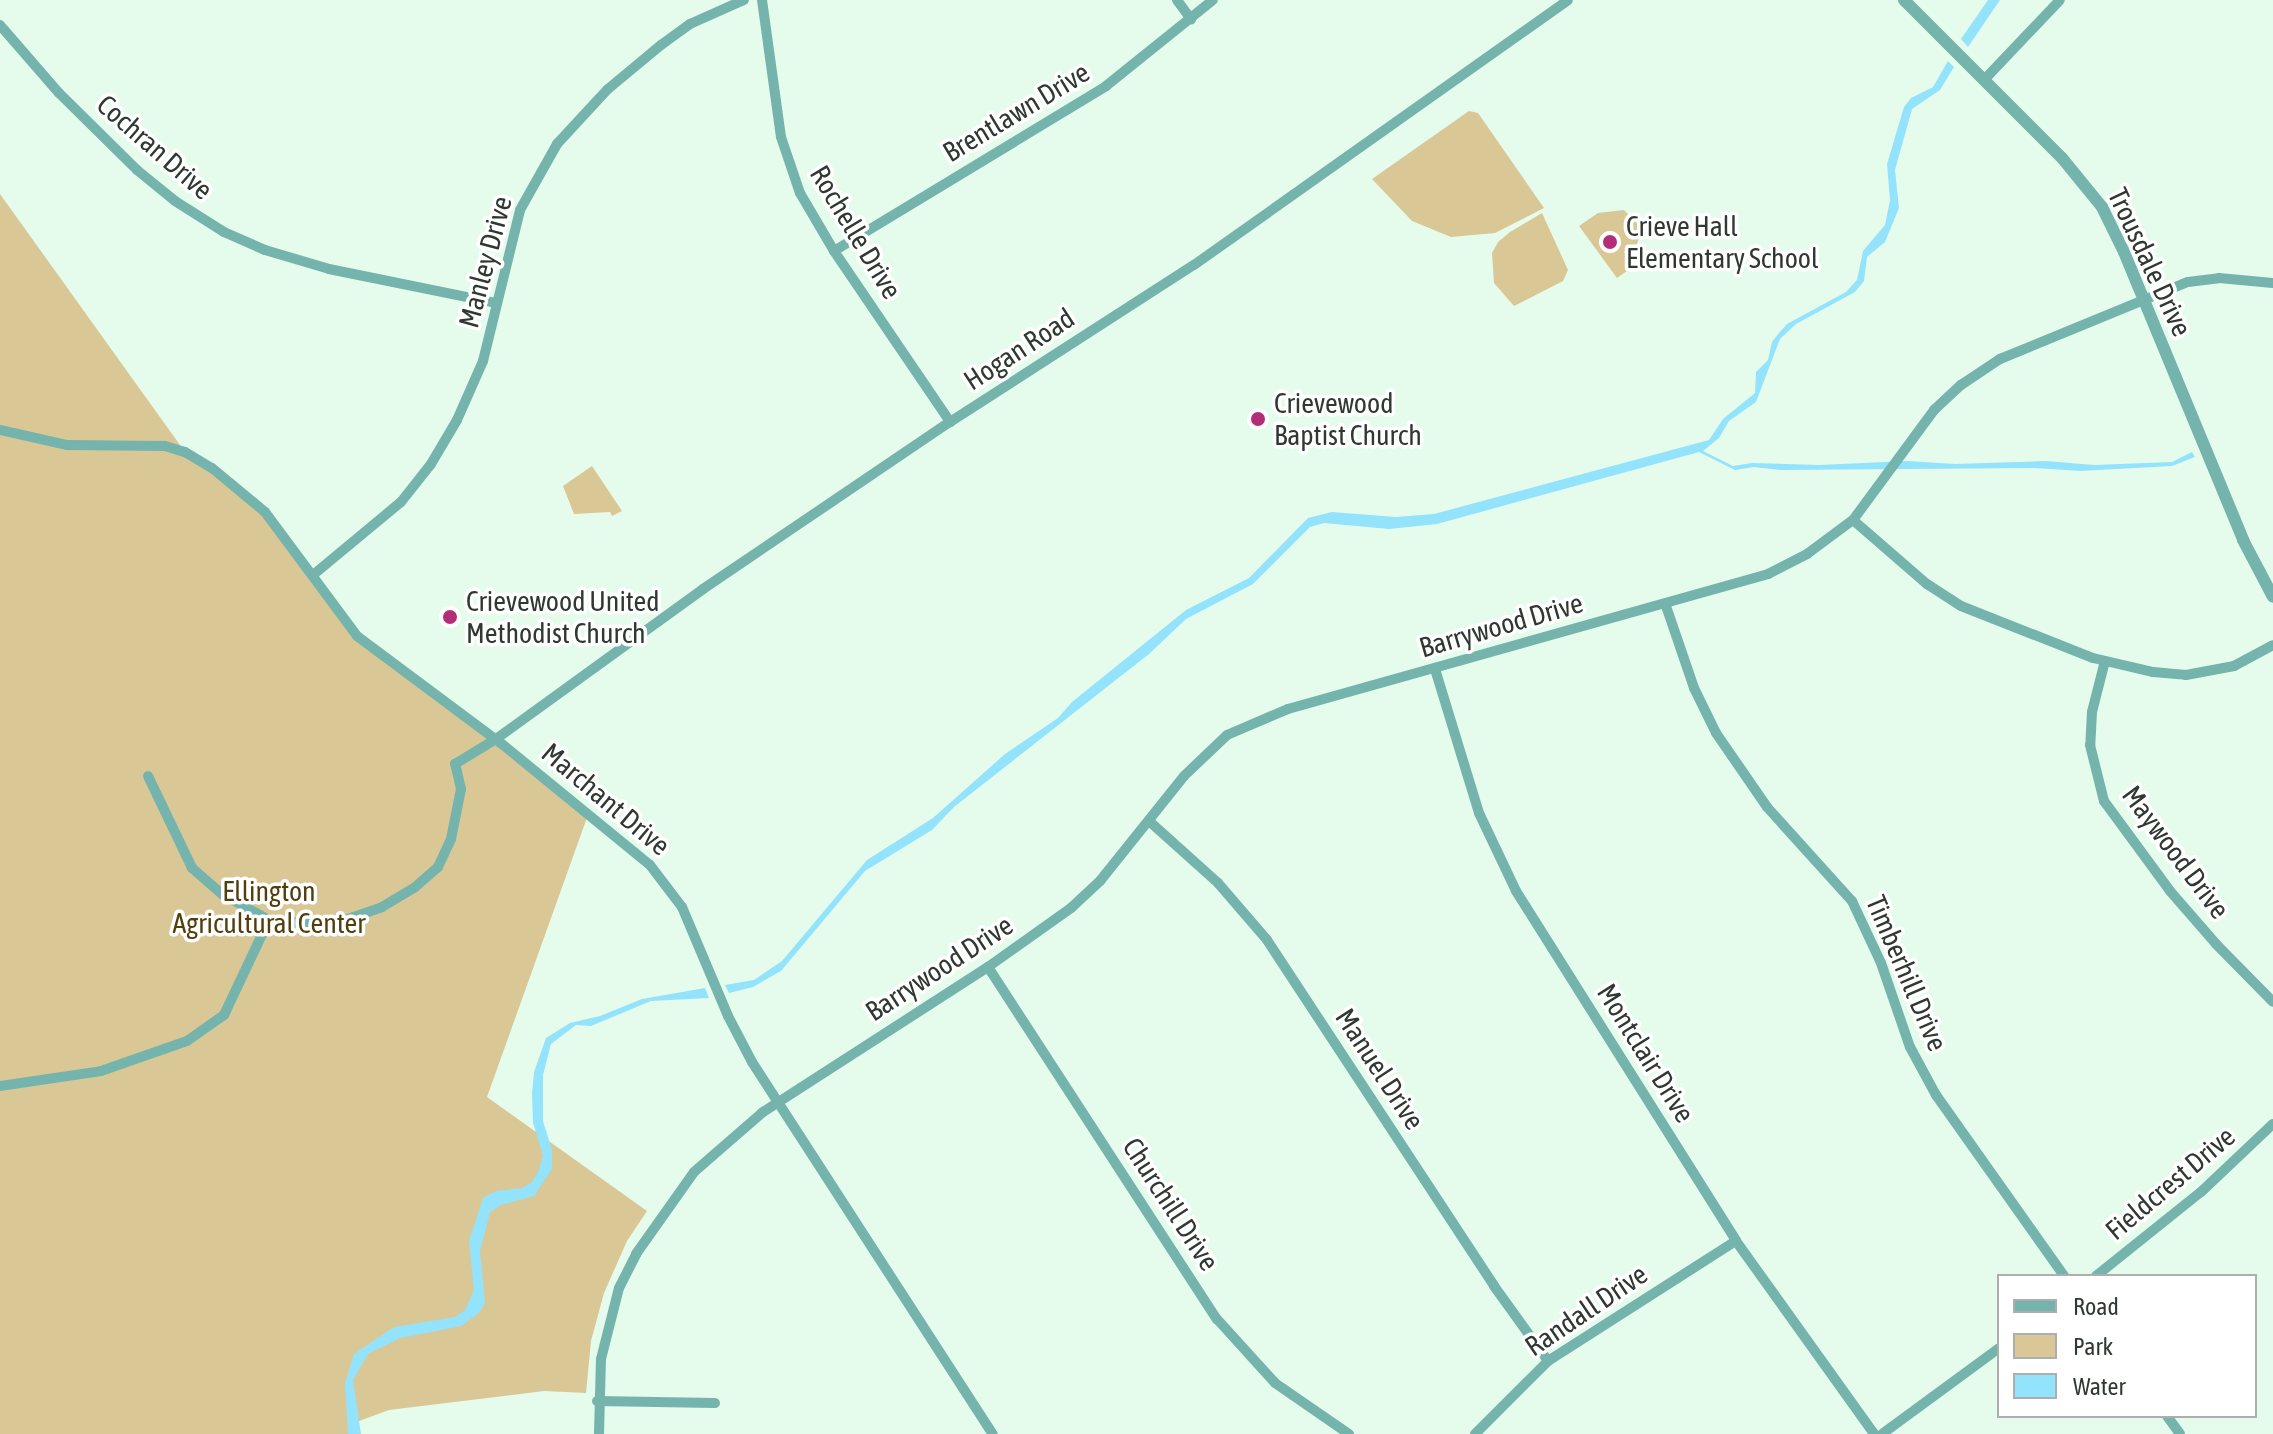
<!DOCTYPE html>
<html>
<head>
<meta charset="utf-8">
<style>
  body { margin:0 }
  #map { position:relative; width:2273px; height:1434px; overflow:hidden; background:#e5fbec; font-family:"Asap Condensed",sans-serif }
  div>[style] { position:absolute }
  .green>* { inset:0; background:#dac796 }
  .water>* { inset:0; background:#94e3fd }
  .minor>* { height:10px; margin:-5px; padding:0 5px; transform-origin:5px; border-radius:5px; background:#75b4ad }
  .tertiary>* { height:12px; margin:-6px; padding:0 6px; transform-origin:6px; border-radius:6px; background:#75b4ad }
  .dots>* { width:22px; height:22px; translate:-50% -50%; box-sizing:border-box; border:4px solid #fff; border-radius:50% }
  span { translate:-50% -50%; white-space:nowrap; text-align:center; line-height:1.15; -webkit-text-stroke:7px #fff; paint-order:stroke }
  .street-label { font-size:28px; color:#303832 }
  .poi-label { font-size:28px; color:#303832 }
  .left { translate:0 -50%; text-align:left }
  .park-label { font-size:28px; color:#51400e }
  .legend { position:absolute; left:1997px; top:1274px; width:260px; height:144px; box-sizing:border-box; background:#fff; border:2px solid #acafad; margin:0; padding:10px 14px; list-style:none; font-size:24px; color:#303832 }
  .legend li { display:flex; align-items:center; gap:16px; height:40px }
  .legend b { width:40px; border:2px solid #acafad }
</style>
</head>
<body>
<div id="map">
  <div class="green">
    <div style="clip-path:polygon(1469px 111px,1478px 113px,1544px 208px,1495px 233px,1451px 237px,1412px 221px,1372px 179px)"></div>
    <div style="clip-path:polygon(0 194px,185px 452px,248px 496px,342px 620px,589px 812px,487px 1097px,647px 1211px,627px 1241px,604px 1293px,591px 1341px,586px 1393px,544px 1391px,389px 1410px,351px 1424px,351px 1434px,0 1434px)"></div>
    <div style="clip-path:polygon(1624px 210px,1637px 223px,1640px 234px,1637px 244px,1624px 252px,1634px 266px,1617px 278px,1579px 226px,1598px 213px)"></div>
    <div style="clip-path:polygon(1542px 213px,1568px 270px,1563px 281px,1514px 306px,1494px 283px,1492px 253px,1498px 242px,1510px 232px)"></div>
    <div style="clip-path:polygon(592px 466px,622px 511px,612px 516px,610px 512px,574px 514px,563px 486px)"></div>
  </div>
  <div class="water">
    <div style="clip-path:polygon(1988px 0,2000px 0,1968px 47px,1961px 39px)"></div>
    <div style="clip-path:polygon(1948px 61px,1954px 67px,1940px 90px,1912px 109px,1895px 170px,1899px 208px,1885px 242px,1867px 257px,1864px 281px,1855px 292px,1796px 324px,1780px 339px,1756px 402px,1729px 421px,1719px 438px,1703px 451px,1733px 466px,1752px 463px,1819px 465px,1908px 461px,1955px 464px,2046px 461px,2094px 465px,2172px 462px,2192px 452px,2195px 457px,2172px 466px,2080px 471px,2035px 468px,1781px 470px,1754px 467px,1735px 470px,1699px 452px,1437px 524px,1389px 529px,1324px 523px,1310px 527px,1253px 584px,1186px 619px,1149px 654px,954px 807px,932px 830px,865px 871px,781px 971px,753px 987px,729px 993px,725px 985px,754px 980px,782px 961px,867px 860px,933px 818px,1005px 754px,1058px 718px,1072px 702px,1186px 610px,1249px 578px,1308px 518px,1332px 512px,1396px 517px,1434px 514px,1709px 440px,1723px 419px,1755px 393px,1756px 372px,1768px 360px,1772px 342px,1779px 333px,1787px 324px,1846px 292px,1857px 280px,1863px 251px,1885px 225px,1890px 200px,1887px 164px,1904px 107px,1911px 98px,1933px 87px)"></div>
    <div style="clip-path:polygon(705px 988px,709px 998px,651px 1001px,591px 1026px,576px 1025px,551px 1044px,543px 1075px,543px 1121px,552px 1150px,552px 1169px,534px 1196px,501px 1205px,490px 1212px,480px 1251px,485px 1303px,479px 1313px,461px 1326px,400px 1338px,368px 1354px,353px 1380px,361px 1434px,348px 1434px,345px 1383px,354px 1354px,394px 1327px,455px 1317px,465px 1310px,474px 1290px,469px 1241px,483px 1198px,496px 1191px,522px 1188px,532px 1182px,539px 1170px,543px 1155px,533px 1123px,532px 1093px,534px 1072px,546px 1038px,570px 1023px,600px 1016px,642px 999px)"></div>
  </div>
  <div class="minor">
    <div style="left:762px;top:0;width:138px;rotate:82.1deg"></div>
    <div style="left:781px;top:137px;width:59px;rotate:71.3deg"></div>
    <div style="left:800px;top:193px;width:67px;rotate:59.6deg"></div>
    <div style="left:834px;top:251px;width:207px;rotate:55.8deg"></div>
    <div style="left:1177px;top:0;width:24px;rotate:54deg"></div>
    <div style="left:0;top:25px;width:90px;rotate:49.1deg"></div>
    <div style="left:59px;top:93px;width:110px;rotate:44.6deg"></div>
    <div style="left:137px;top:170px;width:49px;rotate:39.2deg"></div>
    <div style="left:175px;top:201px;width:58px;rotate:32.3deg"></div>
    <div style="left:224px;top:232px;width:45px;rotate:23.7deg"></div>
    <div style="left:265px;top:250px;width:67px;rotate:16.5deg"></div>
    <div style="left:329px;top:269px;width:170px;rotate:11.5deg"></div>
    <div style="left:1984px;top:80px;width:110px;rotate:-46.5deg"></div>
    <div style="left:834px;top:251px;width:318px;rotate:-31.2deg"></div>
    <div style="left:1106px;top:86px;width:137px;rotate:-38.8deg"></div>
    <div style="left:0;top:430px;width:69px;rotate:12.6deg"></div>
    <div style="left:67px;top:445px;width:98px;rotate:0.6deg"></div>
    <div style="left:165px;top:446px;width:21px;rotate:17deg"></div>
    <div style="left:185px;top:452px;width:31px;rotate:31deg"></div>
    <div style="left:212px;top:468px;width:69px;rotate:39.7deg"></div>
    <div style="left:265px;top:512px;width:154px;rotate:53.4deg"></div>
    <div style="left:357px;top:636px;width:181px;rotate:36.7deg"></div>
    <div style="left:502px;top:744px;width:191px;rotate:39.3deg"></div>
    <div style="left:650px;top:865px;width:53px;rotate:52.7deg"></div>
    <div style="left:682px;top:907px;width:118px;rotate:67.1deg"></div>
    <div style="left:728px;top:1016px;width:52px;rotate:62.4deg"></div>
    <div style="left:752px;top:1062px;width:443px;rotate:57.1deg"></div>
    <div style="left:1853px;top:520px;width:98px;rotate:40.9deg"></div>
    <div style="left:1927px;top:584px;width:40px;rotate:32.9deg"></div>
    <div style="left:1961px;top:606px;width:142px;rotate:21.5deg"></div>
    <div style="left:2093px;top:658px;width:62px;rotate:13.1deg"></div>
    <div style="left:2153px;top:672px;width:33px;rotate:5deg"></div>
    <div style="left:2186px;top:675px;width:49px;rotate:-10.6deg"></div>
    <div style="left:2234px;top:666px;width:44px;rotate:-28.3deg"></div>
    <div style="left:313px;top:575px;width:114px;rotate:-39.7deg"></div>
    <div style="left:401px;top:502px;width:48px;rotate:-51.7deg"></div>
    <div style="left:431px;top:464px;width:51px;rotate:-59.4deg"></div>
    <div style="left:457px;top:420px;width:64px;rotate:-66.2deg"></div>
    <div style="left:483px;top:361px;width:155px;rotate:-76.2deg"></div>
    <div style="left:520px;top:210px;width:76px;rotate:-60.7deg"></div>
    <div style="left:557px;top:144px;width:75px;rotate:-47.2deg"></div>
    <div style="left:608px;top:89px;width:69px;rotate:-39.7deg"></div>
    <div style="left:661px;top:45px;width:36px;rotate:-36deg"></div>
    <div style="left:690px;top:24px;width:59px;rotate:-24deg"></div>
    <div style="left:1666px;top:606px;width:87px;rotate:71.1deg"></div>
    <div style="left:1694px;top:688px;width:50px;rotate:63.9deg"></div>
    <div style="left:1716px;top:733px;width:90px;rotate:55.4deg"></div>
    <div style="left:1767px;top:807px;width:127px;rotate:47.9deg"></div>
    <div style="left:1852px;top:901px;width:68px;rotate:64.9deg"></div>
    <div style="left:1881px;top:963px;width:89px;rotate:71deg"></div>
    <div style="left:1910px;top:1047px;width:55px;rotate:61.6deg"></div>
    <div style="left:1936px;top:1095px;width:222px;rotate:54.7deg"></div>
    <div style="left:2105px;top:661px;width:53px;rotate:104.3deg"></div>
    <div style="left:2092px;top:712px;width:33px;rotate:93deg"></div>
    <div style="left:2090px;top:745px;width:58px;rotate:76deg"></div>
    <div style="left:2104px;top:801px;width:112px;rotate:53.7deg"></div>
    <div style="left:2170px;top:891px;width:70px;rotate:49deg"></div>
    <div style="left:2216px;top:944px;width:81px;rotate:45.5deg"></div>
    <div style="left:1435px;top:669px;width:151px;rotate:73deg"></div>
    <div style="left:1479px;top:813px;width:86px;rotate:64.6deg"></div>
    <div style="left:1516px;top:891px;width:413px;rotate:57.8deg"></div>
    <div style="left:1736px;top:1241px;width:237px;rotate:54.4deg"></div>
    <div style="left:148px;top:776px;width:102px;rotate:64.4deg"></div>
    <div style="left:192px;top:868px;width:40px;rotate:41deg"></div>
    <div style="left:222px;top:894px;width:54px;rotate:29deg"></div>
    <div style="left:1149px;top:821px;width:93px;rotate:41.9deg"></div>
    <div style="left:1218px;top:883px;width:75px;rotate:49.3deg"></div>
    <div style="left:1267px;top:940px;width:414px;rotate:56.7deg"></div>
    <div style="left:1494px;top:1286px;width:92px;rotate:54.2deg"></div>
    <div style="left:988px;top:967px;width:420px;rotate:57deg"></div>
    <div style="left:1217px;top:1319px;width:86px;rotate:47.8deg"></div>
    <div style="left:1275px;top:1383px;width:90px;rotate:34.6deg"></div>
    <div style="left:0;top:1086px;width:102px;rotate:-8.4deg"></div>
    <div style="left:101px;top:1071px;width:91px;rotate:-19.2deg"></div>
    <div style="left:187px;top:1041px;width:45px;rotate:-35.1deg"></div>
    <div style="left:224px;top:1015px;width:105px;rotate:-64.7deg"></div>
    <div style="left:269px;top:920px;width:38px;rotate:5deg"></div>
    <div style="left:307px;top:923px;width:38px;rotate:-5deg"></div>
    <div style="left:345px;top:920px;width:39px;rotate:-19deg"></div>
    <div style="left:382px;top:907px;width:37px;rotate:-31deg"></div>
    <div style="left:414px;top:888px;width:32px;rotate:-41deg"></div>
    <div style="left:438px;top:867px;width:31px;rotate:-65deg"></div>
    <div style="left:451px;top:839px;width:51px;rotate:-78.7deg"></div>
    <div style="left:461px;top:789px;width:26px;rotate:-103deg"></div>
    <div style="left:455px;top:764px;width:48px;rotate:-31.4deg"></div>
    <div style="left:496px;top:739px;width:256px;rotate:-35.9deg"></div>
    <div style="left:703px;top:589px;width:298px;rotate:-34.1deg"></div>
    <div style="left:950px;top:422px;width:290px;rotate:-32.8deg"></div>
    <div style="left:1194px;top:265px;width:458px;rotate:-35.3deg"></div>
    <div style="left:2096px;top:1276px;width:134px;rotate:-38.7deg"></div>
    <div style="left:2201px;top:1192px;width:99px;rotate:-43.4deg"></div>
    <div style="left:597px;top:1401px;width:118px;rotate:1deg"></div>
    <div style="left:2167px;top:1416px;width:22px;rotate:54deg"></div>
    <div style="left:599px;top:1434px;width:75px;rotate:-88.5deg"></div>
    <div style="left:601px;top:1359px;width:73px;rotate:-75.8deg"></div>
    <div style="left:619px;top:1288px;width:38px;rotate:-63deg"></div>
    <div style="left:636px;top:1254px;width:100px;rotate:-54.7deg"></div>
    <div style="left:694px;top:1172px;width:91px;rotate:-41deg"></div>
    <div style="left:763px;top:1112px;width:268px;rotate:-32.8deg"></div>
    <div style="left:988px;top:967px;width:102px;rotate:-35.4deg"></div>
    <div style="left:1071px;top:908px;width:40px;rotate:-43deg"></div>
    <div style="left:1100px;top:881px;width:134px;rotate:-51.3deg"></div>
    <div style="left:1184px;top:776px;width:59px;rotate:-43.6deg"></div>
    <div style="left:1227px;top:735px;width:66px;rotate:-23.1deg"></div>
    <div style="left:1288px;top:709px;width:499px;rotate:-15.7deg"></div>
    <div style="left:1768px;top:574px;width:44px;rotate:-27.1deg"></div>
    <div style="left:1807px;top:554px;width:57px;rotate:-36.5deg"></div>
    <div style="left:1853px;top:520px;width:137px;rotate:-53.6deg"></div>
    <div style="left:1934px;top:410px;width:37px;rotate:-43deg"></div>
    <div style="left:1961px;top:385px;width:47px;rotate:-33.7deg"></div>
    <div style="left:2000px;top:359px;width:203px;rotate:-22.3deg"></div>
    <div style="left:2188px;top:282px;width:31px;rotate:-7deg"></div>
    <div style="left:2219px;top:278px;width:54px;rotate:5.3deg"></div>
    <div style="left:1475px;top:1434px;width:103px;rotate:-45deg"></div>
    <div style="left:1548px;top:1361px;width:223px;rotate:-32.6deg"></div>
    <div style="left:1882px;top:1434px;width:145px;rotate:-36.3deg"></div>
  </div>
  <div class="tertiary">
    <div style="left:1904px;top:0;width:223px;rotate:45deg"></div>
    <div style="left:2062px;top:158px;width:63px;rotate:50.8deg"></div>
    <div style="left:2102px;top:207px;width:50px;rotate:63.9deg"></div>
    <div style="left:2124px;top:252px;width:312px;rotate:67.5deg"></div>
    <div style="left:2243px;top:540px;width:64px;rotate:62.2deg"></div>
  </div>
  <div class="dots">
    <div style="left:1610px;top:242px;background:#b22f77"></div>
    <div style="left:1258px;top:419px;background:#b22f77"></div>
    <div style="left:450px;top:617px;background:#b22f77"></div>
  </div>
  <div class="street-label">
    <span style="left:1016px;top:112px;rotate:-31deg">Brentlawn Drive</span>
    <span style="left:155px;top:147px;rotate:41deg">Cochran Drive</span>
    <span style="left:856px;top:232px;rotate:59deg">Rochelle Drive</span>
    <span style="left:485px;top:262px;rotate:-75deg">Manley Drive</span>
    <span style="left:2150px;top:262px;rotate:65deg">Trousdale Drive</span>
    <span style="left:1019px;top:349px;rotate:-33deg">Hogan Road</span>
    <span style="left:1501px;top:625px;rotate:-16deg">Barrywood Drive</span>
    <span style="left:606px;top:799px;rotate:40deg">Marchant Drive</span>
    <span style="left:2176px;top:852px;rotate:53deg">Maywood Drive</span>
    <span style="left:939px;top:968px;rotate:-33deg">Barrywood Drive</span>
    <span style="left:1907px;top:973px;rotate:67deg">Timberhill Drive</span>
    <span style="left:1646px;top:1053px;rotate:58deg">Montclair Drive</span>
    <span style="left:1380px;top:1069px;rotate:57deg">Manuel Drive</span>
    <span style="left:2170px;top:1183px;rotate:-40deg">Fieldcrest Drive</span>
    <span style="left:1171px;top:1204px;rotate:57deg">Churchill Drive</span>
    <span style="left:1586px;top:1310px;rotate:-34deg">Randall Drive</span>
  </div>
  <div class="poi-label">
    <span class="left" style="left:1626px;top:242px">Crieve Hall<br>Elementary School</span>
    <span class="left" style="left:1274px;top:419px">Crievewood<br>Baptist Church</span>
    <span class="left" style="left:466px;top:617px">Crievewood United<br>Methodist Church</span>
  </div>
  <div class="park-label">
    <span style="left:269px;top:907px">Ellington<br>Agricultural Center</span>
  </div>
  <ul class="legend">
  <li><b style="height:10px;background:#75b4ad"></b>Road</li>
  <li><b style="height:22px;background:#dac796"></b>Park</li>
  <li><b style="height:22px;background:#94e3fd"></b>Water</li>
  </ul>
</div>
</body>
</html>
